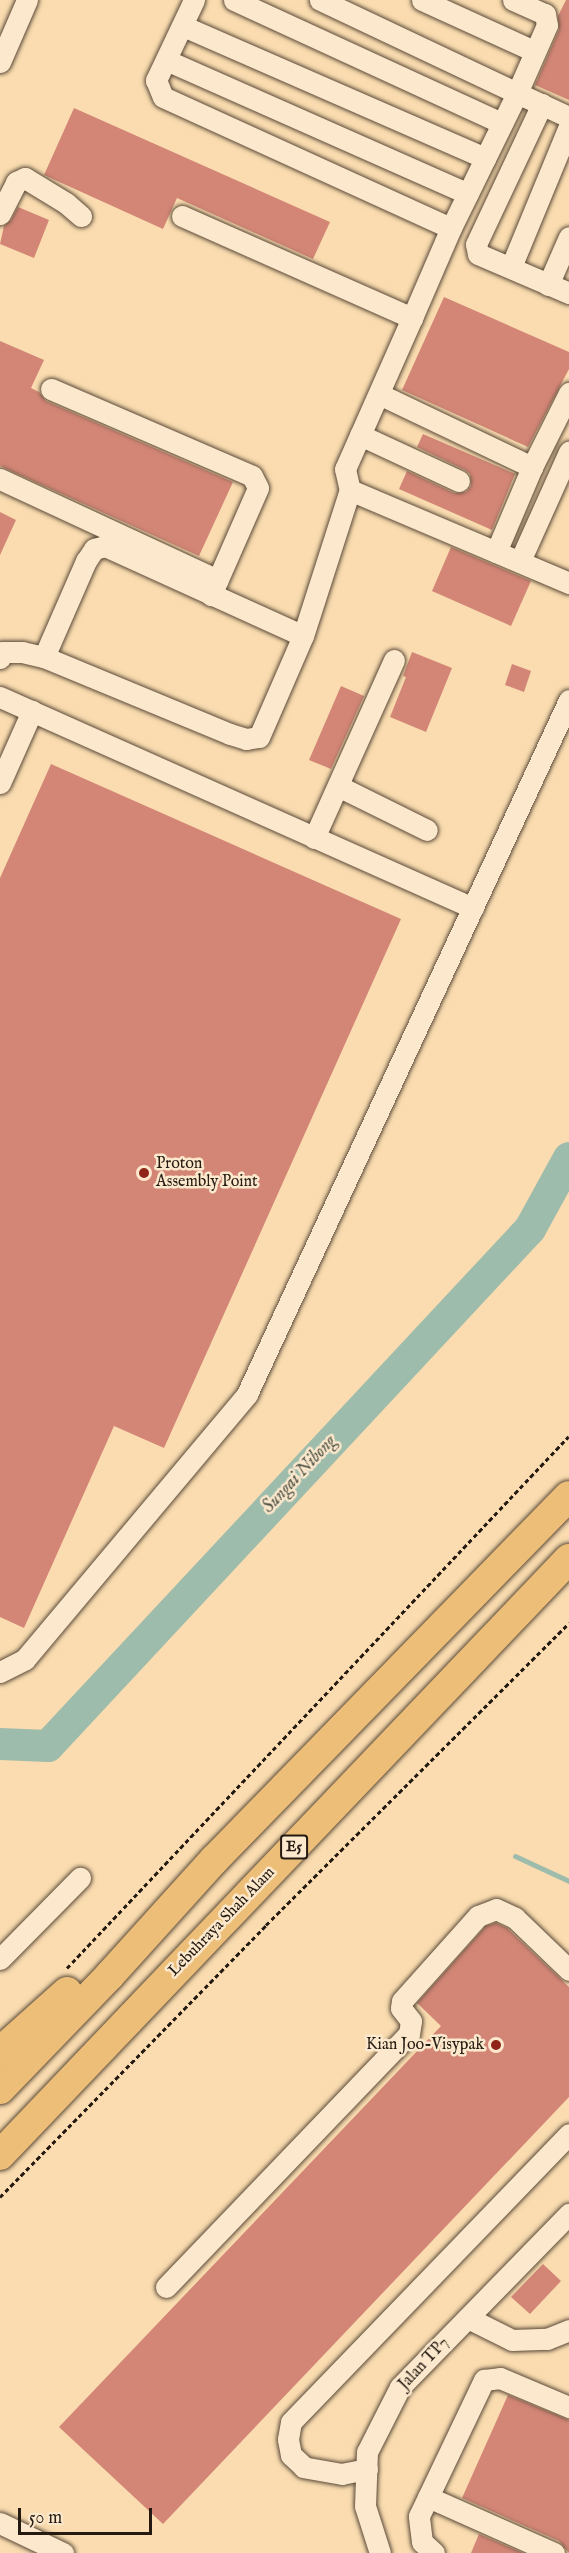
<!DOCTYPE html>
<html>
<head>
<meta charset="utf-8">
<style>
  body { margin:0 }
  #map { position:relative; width:569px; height:2553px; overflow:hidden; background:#fadcb0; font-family:"IM FELL English",serif }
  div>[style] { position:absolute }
  .stream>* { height:5px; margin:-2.5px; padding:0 2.5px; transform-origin:2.5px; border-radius:2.5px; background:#9ebcab }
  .river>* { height:32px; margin:-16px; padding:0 16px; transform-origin:16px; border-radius:16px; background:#9ebcab }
  .building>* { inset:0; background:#d38676 }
  .path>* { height:3px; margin-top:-1.5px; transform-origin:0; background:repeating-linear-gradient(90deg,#241a11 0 4.5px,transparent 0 7.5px) }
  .roads { filter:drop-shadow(0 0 2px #5a4a39) drop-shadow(0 0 2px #5a4a39) }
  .minor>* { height:21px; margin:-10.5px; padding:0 10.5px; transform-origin:10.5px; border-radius:10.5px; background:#fce8cc }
  .highway>* { height:30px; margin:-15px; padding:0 15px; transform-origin:15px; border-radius:15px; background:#edbe78 }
  .dots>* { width:16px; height:16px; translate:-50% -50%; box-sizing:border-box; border:3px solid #fce8cc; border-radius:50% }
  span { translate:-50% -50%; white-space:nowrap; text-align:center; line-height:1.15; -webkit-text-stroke:5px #fce8cc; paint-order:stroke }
  .shield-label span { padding:2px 4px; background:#fce8cc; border:2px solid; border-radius:4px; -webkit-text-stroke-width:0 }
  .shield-label { font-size:15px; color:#241a11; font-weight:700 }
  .poi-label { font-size:16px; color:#241a11 }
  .left { translate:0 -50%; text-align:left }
  .right { translate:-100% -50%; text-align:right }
  .street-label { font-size:16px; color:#241a11 }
  .water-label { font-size:18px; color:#4f5347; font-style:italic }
  .scale { position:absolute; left:18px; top:2508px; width:134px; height:27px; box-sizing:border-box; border:3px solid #241a11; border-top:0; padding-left:8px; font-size:18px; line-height:21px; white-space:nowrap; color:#241a11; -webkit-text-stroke:4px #fce8cc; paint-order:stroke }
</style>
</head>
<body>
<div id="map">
  <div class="stream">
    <div style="left:515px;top:1856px;width:60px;rotate:24.8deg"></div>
  </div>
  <div class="river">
    <div style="left:0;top:1744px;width:48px;rotate:2.4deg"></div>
    <div style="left:48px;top:1746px;width:707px;rotate:-47.01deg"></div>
    <div style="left:530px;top:1229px;width:81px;rotate:-61.2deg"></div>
  </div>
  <div class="building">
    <div style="clip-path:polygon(566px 0,569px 0,569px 100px,535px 85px,559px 30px,558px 16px)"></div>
    <div style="clip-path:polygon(74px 108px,330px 222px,313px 259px,177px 198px,163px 229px,44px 175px)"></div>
    <div style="clip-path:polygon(18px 207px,49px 220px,34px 258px,0 244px,4px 226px,11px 220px)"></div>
    <div style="clip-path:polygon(444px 297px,569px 352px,569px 369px,528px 447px,402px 390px)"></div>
    <div style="clip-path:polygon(0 341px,44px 360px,31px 388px,39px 392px,46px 401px,233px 482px,199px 556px,0 466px)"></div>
    <div style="clip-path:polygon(423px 434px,515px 474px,492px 530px,399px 489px,407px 471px,454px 493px,466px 492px,471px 486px,470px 474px,465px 470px,417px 447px)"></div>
    <div style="clip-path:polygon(0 512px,16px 520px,0 555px)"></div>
    <div style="clip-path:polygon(451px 547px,531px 581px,511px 626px,432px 591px)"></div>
    <div style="clip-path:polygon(412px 652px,452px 668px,426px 732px,390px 717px,406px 677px,403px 676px)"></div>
    <div style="clip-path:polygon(512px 664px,531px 671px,524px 692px,505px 685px)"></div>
    <div style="clip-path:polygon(341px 686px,364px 696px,331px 769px,309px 760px)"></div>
    <div style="clip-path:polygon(51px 764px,401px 919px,164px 1448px,114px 1426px,24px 1628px,0 1617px,0 878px)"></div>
    <div style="clip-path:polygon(496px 1923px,507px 1928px,569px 1987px,569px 2097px,163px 2524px,59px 2427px,441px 2026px,417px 2003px,486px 1926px)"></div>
    <div style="clip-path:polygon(543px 2264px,561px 2281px,530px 2314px,511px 2297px)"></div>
    <div style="clip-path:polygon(508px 2395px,569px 2420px,569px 2553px,559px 2541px,462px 2498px)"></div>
    <div style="clip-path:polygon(479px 2534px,523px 2553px,471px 2553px)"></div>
  </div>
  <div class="path">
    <div style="left:67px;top:1968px;width:731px;rotate:-46.66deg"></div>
    <div style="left:0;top:2197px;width:380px;rotate:-45.6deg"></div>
    <div style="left:266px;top:1925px;width:428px;rotate:-44.9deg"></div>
  </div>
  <div class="roads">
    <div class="minor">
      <div style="left:194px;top:0;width:89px;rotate:115.4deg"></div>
      <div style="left:156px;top:80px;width:18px;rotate:68deg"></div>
      <div style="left:163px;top:97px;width:316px;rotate:24.5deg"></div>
      <div style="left:451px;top:228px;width:150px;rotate:-63.9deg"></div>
      <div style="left:517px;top:93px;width:218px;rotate:-154.7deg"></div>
      <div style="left:234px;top:0;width:295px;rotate:24.7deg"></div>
      <div style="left:422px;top:0;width:123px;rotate:24.5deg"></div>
      <div style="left:513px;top:0;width:35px;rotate:24deg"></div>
      <div style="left:545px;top:14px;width:11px;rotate:80deg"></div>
      <div style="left:547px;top:25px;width:74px;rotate:113.8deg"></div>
      <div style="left:517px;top:93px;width:57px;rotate:24.8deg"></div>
      <div style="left:183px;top:26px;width:330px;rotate:23.6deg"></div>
      <div style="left:166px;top:60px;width:330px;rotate:23.9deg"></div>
      <div style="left:0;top:62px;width:68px;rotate:-66.5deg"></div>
      <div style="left:542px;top:104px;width:155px;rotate:115.2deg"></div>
      <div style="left:476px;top:244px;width:10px;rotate:79deg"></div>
      <div style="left:478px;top:254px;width:99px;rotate:23.2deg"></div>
      <div style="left:0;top:214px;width:36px;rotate:-63deg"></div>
      <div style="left:16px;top:182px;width:10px;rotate:-24deg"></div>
      <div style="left:25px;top:178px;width:48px;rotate:31.4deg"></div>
      <div style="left:66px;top:203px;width:20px;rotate:41deg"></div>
      <div style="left:182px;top:216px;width:252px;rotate:23.9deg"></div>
      <div style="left:412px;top:318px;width:165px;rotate:113.9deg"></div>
      <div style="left:345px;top:469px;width:22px;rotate:77deg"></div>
      <div style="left:350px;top:490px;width:238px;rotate:23deg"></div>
      <div style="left:511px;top:267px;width:152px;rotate:-67.6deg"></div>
      <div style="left:548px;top:285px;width:52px;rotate:-66.4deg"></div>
      <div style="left:412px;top:318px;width:98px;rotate:-66.6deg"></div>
      <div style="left:51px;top:389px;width:219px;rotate:23.4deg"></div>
      <div style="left:252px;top:476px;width:13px;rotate:63deg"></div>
      <div style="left:258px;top:488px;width:117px;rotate:113.7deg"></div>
      <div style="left:379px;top:394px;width:170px;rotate:25.5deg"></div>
      <div style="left:360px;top:435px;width:109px;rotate:24.9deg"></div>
      <div style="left:0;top:479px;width:240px;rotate:24.9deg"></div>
      <div style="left:496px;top:552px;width:92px;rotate:-67deg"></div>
      <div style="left:532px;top:467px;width:83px;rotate:-63.4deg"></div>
      <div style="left:520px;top:561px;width:120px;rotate:-65.8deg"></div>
      <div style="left:44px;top:657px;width:105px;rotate:-66.4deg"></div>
      <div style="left:86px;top:561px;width:14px;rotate:-56deg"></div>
      <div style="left:94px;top:549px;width:11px;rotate:-15deg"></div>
      <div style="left:105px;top:546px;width:217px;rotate:24.4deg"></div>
      <div style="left:0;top:658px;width:6px;rotate:-72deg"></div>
      <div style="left:2px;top:652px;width:20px"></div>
      <div style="left:22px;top:652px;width:23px;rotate:13deg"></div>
      <div style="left:44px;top:657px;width:201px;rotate:22.5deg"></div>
      <div style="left:230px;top:734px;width:17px;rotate:17deg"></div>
      <div style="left:246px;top:739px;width:13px;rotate:-9deg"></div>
      <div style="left:259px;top:737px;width:110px;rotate:-66.5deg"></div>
      <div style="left:303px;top:636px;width:153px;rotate:-72.2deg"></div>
      <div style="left:0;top:697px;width:518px;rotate:24.04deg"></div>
      <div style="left:0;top:783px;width:79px;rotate:-66deg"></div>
      <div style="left:338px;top:786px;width:99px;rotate:26.3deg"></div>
      <div style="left:314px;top:838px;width:195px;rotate:-65.8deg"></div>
      <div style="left:0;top:1672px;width:28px;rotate:-27deg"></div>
      <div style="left:25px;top:1659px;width:346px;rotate:-50deg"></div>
      <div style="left:247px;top:1394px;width:765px;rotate:-65.11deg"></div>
      <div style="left:0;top:1959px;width:114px;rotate:-45.4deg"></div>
      <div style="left:166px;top:2287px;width:351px;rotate:-46.2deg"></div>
      <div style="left:409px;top:2034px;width:13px;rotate:-81deg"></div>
      <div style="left:411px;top:2021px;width:16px;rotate:-128deg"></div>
      <div style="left:401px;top:2008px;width:7px;rotate:-82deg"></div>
      <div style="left:402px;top:2001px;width:114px;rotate:-48.2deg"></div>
      <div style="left:478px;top:1916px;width:19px;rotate:-21deg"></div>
      <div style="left:496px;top:1909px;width:21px;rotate:25deg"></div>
      <div style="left:515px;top:1918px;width:75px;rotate:43.9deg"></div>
      <div style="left:468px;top:2318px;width:49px;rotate:26.6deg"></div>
      <div style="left:512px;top:2340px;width:35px;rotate:-2deg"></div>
      <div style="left:547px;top:2339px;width:24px;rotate:-22deg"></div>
      <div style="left:367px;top:2469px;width:25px;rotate:169deg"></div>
      <div style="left:342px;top:2474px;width:39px;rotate:-170deg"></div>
      <div style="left:304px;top:2467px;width:18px;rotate:-137deg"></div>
      <div style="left:291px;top:2455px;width:16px;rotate:-101deg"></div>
      <div style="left:288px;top:2439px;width:17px;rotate:-80deg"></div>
      <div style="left:291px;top:2422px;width:400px;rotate:-46deg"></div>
      <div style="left:428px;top:2497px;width:138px;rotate:24deg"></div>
      <div style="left:0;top:2523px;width:70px;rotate:25.5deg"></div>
      <div style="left:380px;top:2553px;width:49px;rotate:-107.7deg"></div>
      <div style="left:365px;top:2506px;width:54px;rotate:-87.9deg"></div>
      <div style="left:367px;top:2452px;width:73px;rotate:-63.1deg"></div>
      <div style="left:400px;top:2387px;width:242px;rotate:-45.7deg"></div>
      <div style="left:434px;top:2553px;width:16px;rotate:-137deg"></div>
      <div style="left:422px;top:2542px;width:26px;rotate:-97deg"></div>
      <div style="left:419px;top:2516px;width:151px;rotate:-64.5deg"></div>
      <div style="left:484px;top:2380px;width:16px;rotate:-7deg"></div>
      <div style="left:500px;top:2378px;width:75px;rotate:22.8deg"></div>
    </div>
    <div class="highway">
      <div style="left:0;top:2052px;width:90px;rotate:-41.8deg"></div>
      <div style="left:0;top:2089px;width:158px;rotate:-46deg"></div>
      <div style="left:110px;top:1975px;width:155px;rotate:-47.9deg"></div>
      <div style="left:214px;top:1860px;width:508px;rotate:-45.72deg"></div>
      <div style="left:0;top:2155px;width:824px;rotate:-46.33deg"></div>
    </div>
  </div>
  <div class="dots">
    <div style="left:144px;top:1173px;background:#8f2418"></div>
    <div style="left:496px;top:2045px;background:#8f2418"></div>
  </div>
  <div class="shield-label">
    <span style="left:294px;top:1847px">E5</span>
  </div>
  <div class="poi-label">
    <span class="left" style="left:156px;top:1173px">Proton<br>Assembly Point</span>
    <span class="right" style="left:484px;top:2045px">Kian Joo-Visypak</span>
  </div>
  <div class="street-label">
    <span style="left:222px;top:1922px;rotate:-46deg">Lebuhraya Shah Alam</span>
    <span style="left:424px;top:2364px;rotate:-47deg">Jalan TP7</span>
  </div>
  <div class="water-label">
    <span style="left:300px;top:1475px;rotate:-47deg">Sungai Nibong</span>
  </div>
  <div class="scale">50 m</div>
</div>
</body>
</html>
